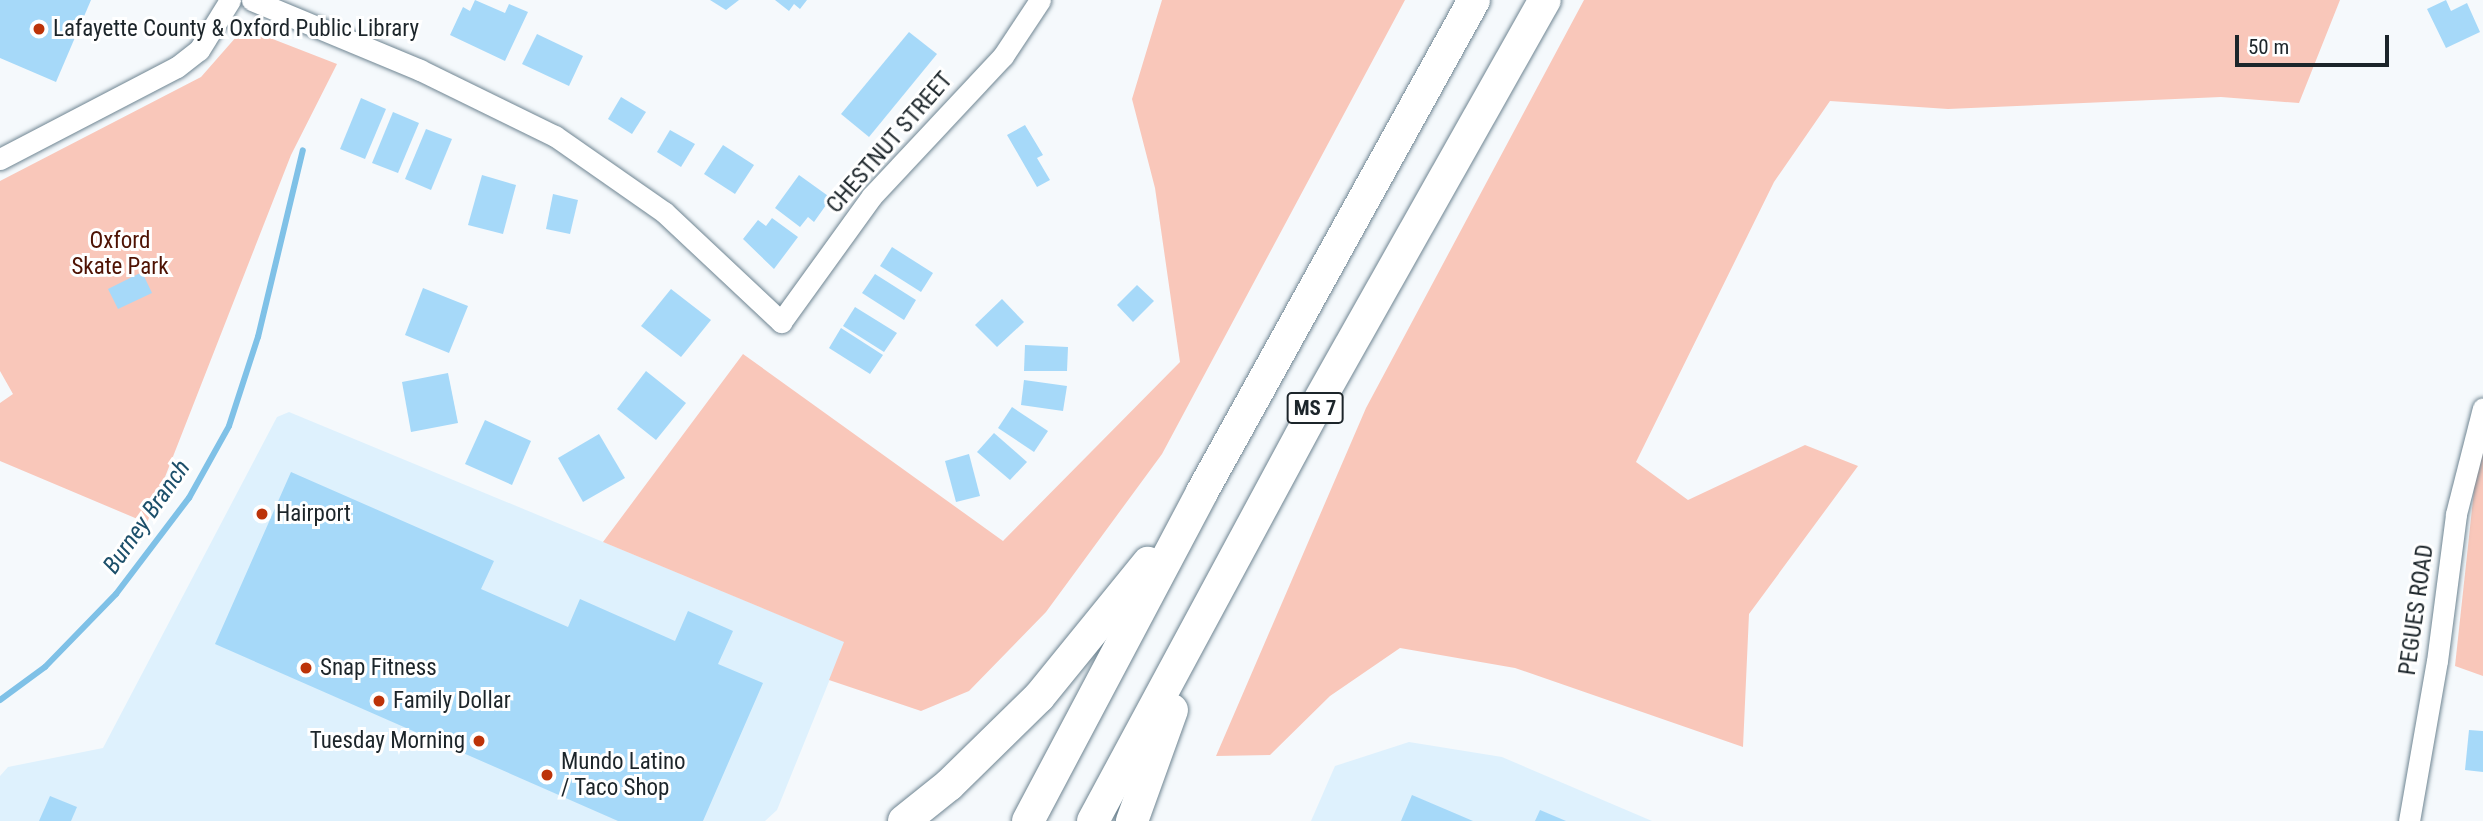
<!DOCTYPE html>
<html>
<head>
<meta charset="utf-8">
<style>
  body { margin:0 }
  #map { position:relative; width:2483px; height:821px; overflow:hidden; background:#f5f9fc; font-family:"Roboto Condensed",sans-serif }
  div>[style] { position:absolute }
  .built>* { inset:0; background:#def1fd }
  .green>* { inset:0; background:#f9c7ba }
  .stream>* { height:6px; margin:-3px; padding:0 3px; transform-origin:3px; border-radius:3px; background:#7fc1e7 }
  .building>* { inset:0; background:#a6d9f9 }
  .roads { filter:drop-shadow(0 0 2px #6f8592) drop-shadow(0 0 2px #6f8592) }
  .minor>* { height:21px; margin:-10.5px; padding:0 10.5px; transform-origin:10.5px; border-radius:10.5px; background:#fff }
  .highway>* { height:32px; margin:-16px; padding:0 16px; transform-origin:16px; border-radius:16px; background:#fff }
  .dots>* { width:19px; height:19px; translate:-50% -50%; box-sizing:border-box; border:4px solid #fff; border-radius:50% }
  span { translate:-50% -50%; white-space:nowrap; text-align:center; line-height:1.15; -webkit-text-stroke:6px #fff; paint-order:stroke }
  .shield-label span { padding:2px 5px; background:#fff; border:2px solid; border-radius:5px; -webkit-text-stroke-width:0 }
  .shield-label { font-size:21px; color:#1c252a; font-weight:700 }
  .poi-label { font-size:23px; color:#1c252a }
  .left { translate:0 -50%; text-align:left }
  .right { translate:-100% -50%; text-align:right }
  .street-label { font-size:23px; color:#1c252a }
  .park-label { font-size:23px; color:#4e1203 }
  .water-label { font-size:24px; color:#1c4f6a; font-style:italic }
  .scale { position:absolute; left:2235px; top:35px; width:154px; height:32px; box-sizing:border-box; border:4px solid #1c252a; border-top:0; padding-left:9px; font-size:21px; line-height:24px; white-space:nowrap; color:#1c252a; -webkit-text-stroke:5px #fff; paint-order:stroke }
</style>
</head>
<body>
<div id="map">
  <div class="built">
    <div style="clip-path:polygon(289px 412px,845px 642px,777px 810px,765px 821px,0 821px,0 776px,8px 767px,103px 748px,277px 417px)"></div>
    <div style="clip-path:polygon(1409px 742px,1502px 757px,1652px 821px,1311px 821px,1335px 766px)"></div>
  </div>
  <div class="green">
    <div style="clip-path:polygon(1162px 0,1405px 0,1162px 454px,1046px 612px,969px 691px,921px 711px,829px 680px,844px 642px,603px 542px,743px 354px,1003px 541px,1180px 362px,1155px 188px,1132px 99px)"></div>
    <div style="clip-path:polygon(1584px 0,2340px 0,2299px 103px,2221px 97px,1948px 109px,1830px 101px,1774px 182px,1636px 462px,1688px 500px,1805px 445px,1858px 466px,1749px 614px,1743px 747px,1515px 668px,1400px 648px,1330px 696px,1270px 755px,1216px 756px,1366px 408px)"></div>
    <div style="clip-path:polygon(244px 28px,337px 64px,291px 155px,147px 523px,0 461px,0 403px,13px 394px,0 371px,0 181px,201px 77px)"></div>
    <div style="clip-path:polygon(2483px 450px,2483px 676px,2455px 666px,2476px 472px)"></div>
  </div>
  <div class="stream">
    <div style="left:0;top:700px;width:56px;rotate:-36.3deg"></div>
    <div style="left:45px;top:667px;width:102px;rotate:-45.8deg"></div>
    <div style="left:116px;top:594px;width:121px;rotate:-52.8deg"></div>
    <div style="left:189px;top:498px;width:82px;rotate:-60.9deg"></div>
    <div style="left:229px;top:426px;width:94px;rotate:-72deg"></div>
    <div style="left:258px;top:337px;width:192px;rotate:-76.5deg"></div>
  </div>
  <div class="building">
    <div style="clip-path:polygon(0 0,91px 0,56px 82px,0 58px)"></div>
    <div style="clip-path:polygon(475px 0,505px 13px,509px 4px,528px 12px,505px 61px,450px 35px,463px 7px,470px 11px)"></div>
    <div style="clip-path:polygon(710px 0,739px 0,726px 10px)"></div>
    <div style="clip-path:polygon(775px 0,807px 0,800px 9px,794px 4px,789px 11px)"></div>
    <div style="clip-path:polygon(2446px 0,2451px 11px,2467px 3px,2480px 32px,2446px 48px,2427px 9px)"></div>
    <div style="clip-path:polygon(909px 32px,937px 54px,869px 137px,841px 114px)"></div>
    <div style="clip-path:polygon(537px 34px,583px 56px,569px 86px,522px 64px)"></div>
    <div style="clip-path:polygon(621px 97px,646px 112px,632px 134px,608px 119px)"></div>
    <div style="clip-path:polygon(361px 98px,386px 109px,365px 159px,340px 149px)"></div>
    <div style="clip-path:polygon(393px 112px,419px 123px,398px 173px,372px 163px)"></div>
    <div style="clip-path:polygon(1025px 125px,1043px 155px,1037px 158px,1050px 180px,1037px 187px,1007px 135px)"></div>
    <div style="clip-path:polygon(426px 129px,452px 139px,431px 190px,405px 179px)"></div>
    <div style="clip-path:polygon(670px 130px,695px 144px,681px 167px,657px 152px)"></div>
    <div style="clip-path:polygon(723px 145px,754px 165px,735px 194px,704px 174px)"></div>
    <div style="clip-path:polygon(482px 175px,516px 185px,503px 234px,468px 225px)"></div>
    <div style="clip-path:polygon(799px 175px,831px 198px,814px 222px,808px 217px,800px 227px,775px 208px)"></div>
    <div style="clip-path:polygon(553px 194px,578px 200px,570px 234px,546px 229px)"></div>
    <div style="clip-path:polygon(772px 218px,798px 237px,774px 269px,743px 239px,758px 220px,766px 226px)"></div>
    <div style="clip-path:polygon(892px 247px,933px 273px,921px 292px,880px 266px)"></div>
    <div style="clip-path:polygon(142px 272px,152px 293px,118px 309px,108px 289px)"></div>
    <div style="clip-path:polygon(875px 274px,916px 300px,904px 320px,862px 293px)"></div>
    <div style="clip-path:polygon(1137px 285px,1154px 301px,1133px 322px,1117px 305px)"></div>
    <div style="clip-path:polygon(423px 288px,468px 306px,449px 353px,405px 335px)"></div>
    <div style="clip-path:polygon(671px 289px,711px 320px,681px 357px,641px 326px)"></div>
    <div style="clip-path:polygon(1002px 299px,1024px 322px,997px 347px,975px 325px)"></div>
    <div style="clip-path:polygon(855px 307px,897px 333px,884px 352px,843px 326px)"></div>
    <div style="clip-path:polygon(841px 328px,883px 355px,870px 374px,829px 348px)"></div>
    <div style="clip-path:polygon(1025px 345px,1068px 347px,1067px 371px,1024px 371px)"></div>
    <div style="clip-path:polygon(646px 371px,686px 403px,656px 440px,617px 409px)"></div>
    <div style="clip-path:polygon(448px 373px,458px 423px,411px 432px,402px 382px)"></div>
    <div style="clip-path:polygon(1024px 380px,1067px 386px,1063px 411px,1021px 405px)"></div>
    <div style="clip-path:polygon(1012px 407px,1048px 431px,1034px 452px,998px 428px)"></div>
    <div style="clip-path:polygon(485px 420px,531px 441px,512px 485px,465px 464px)"></div>
    <div style="clip-path:polygon(994px 433px,1027px 462px,1010px 480px,977px 452px)"></div>
    <div style="clip-path:polygon(599px 434px,625px 478px,583px 502px,558px 458px)"></div>
    <div style="clip-path:polygon(969px 454px,980px 496px,956px 502px,945px 461px)"></div>
    <div style="clip-path:polygon(291px 472px,494px 561px,481px 589px,568px 627px,580px 599px,675px 641px,688px 611px,733px 631px,718px 664px,763px 683px,703px 821px,618px 821px,215px 644px)"></div>
    <div style="clip-path:polygon(2469px 730px,2483px 731px,2483px 772px,2465px 770px)"></div>
    <div style="clip-path:polygon(1412px 795px,1473px 821px,1401px 821px)"></div>
    <div style="clip-path:polygon(50px 796px,77px 807px,71px 821px,39px 821px)"></div>
    <div style="clip-path:polygon(1540px 810px,1566px 821px,1535px 821px)"></div>
  </div>
  <div class="roads">
    <div class="minor">
      <div style="left:252px;top:0;width:182px;rotate:22.6deg"></div>
      <div style="left:420px;top:70px;width:150px;rotate:26.1deg"></div>
      <div style="left:555px;top:136px;width:133px;rotate:34.9deg"></div>
      <div style="left:664px;top:212px;width:161px;rotate:43.2deg"></div>
      <div style="left:781px;top:322px;width:155px;rotate:-54.2deg"></div>
      <div style="left:872px;top:196px;width:192px;rotate:-46.9deg"></div>
      <div style="left:1003px;top:56px;width:67px;rotate:-56.5deg"></div>
      <div style="left:0;top:159px;width:199px;rotate:-27.5deg"></div>
      <div style="left:177px;top:67px;width:28px;rotate:-38deg"></div>
      <div style="left:199px;top:50px;width:59px;rotate:-58.2deg"></div>
      <div style="left:2409px;top:821px;width:162px;rotate:-80.1deg"></div>
      <div style="left:2437px;top:661px;width:148px;rotate:-82.6deg"></div>
      <div style="left:2456px;top:514px;width:109px;rotate:-75.7deg"></div>
    </div>
    <div class="highway">
      <div style="left:904px;top:821px;width:58px;rotate:-38.7deg"></div>
      <div style="left:949px;top:785px;width:126px;rotate:-44.4deg"></div>
      <div style="left:1039px;top:697px;width:173px;rotate:-50.9deg"></div>
      <div style="left:1028px;top:821px;width:372px;rotate:-62.1deg"></div>
      <div style="left:1202px;top:492px;width:562px;rotate:-61.06deg"></div>
      <div style="left:1093px;top:821px;width:471px;rotate:-61.7deg"></div>
      <div style="left:1316px;top:406px;width:466px;rotate:-60.6deg"></div>
      <div style="left:1132px;top:821px;width:118px;rotate:-70.2deg"></div>
    </div>
  </div>
  <div class="dots">
    <div style="left:39px;top:29px;background:#bc3309"></div>
    <div style="left:262px;top:514px;background:#bc3309"></div>
    <div style="left:306px;top:668px;background:#bc3309"></div>
    <div style="left:379px;top:701px;background:#bc3309"></div>
    <div style="left:479px;top:741px;background:#bc3309"></div>
    <div style="left:547px;top:775px;background:#bc3309"></div>
  </div>
  <div class="shield-label">
    <span style="left:1315px;top:408px">MS 7</span>
  </div>
  <div class="poi-label">
    <span class="left" style="left:53px;top:29px">Lafayette County &amp; Oxford Public Library</span>
    <span class="left" style="left:276px;top:514px">Hairport</span>
    <span class="left" style="left:320px;top:668px">Snap Fitness</span>
    <span class="left" style="left:393px;top:701px">Family Dollar</span>
    <span class="right" style="left:465px;top:741px">Tuesday Morning</span>
    <span class="left" style="left:561px;top:775px">Mundo Latino<br>/ Taco Shop</span>
  </div>
  <div class="street-label">
    <span style="left:890px;top:143px;rotate:-49deg">CHESTNUT STREET</span>
    <span style="left:2417px;top:610px;rotate:-82deg">PEGUES ROAD</span>
  </div>
  <div class="park-label">
    <span style="left:120px;top:254px">Oxford<br>Skate Park</span>
  </div>
  <div class="water-label">
    <span style="left:147px;top:517px;rotate:-55deg">Burney Branch</span>
  </div>
  <div class="scale">50 m</div>
</div>
</body>
</html>
